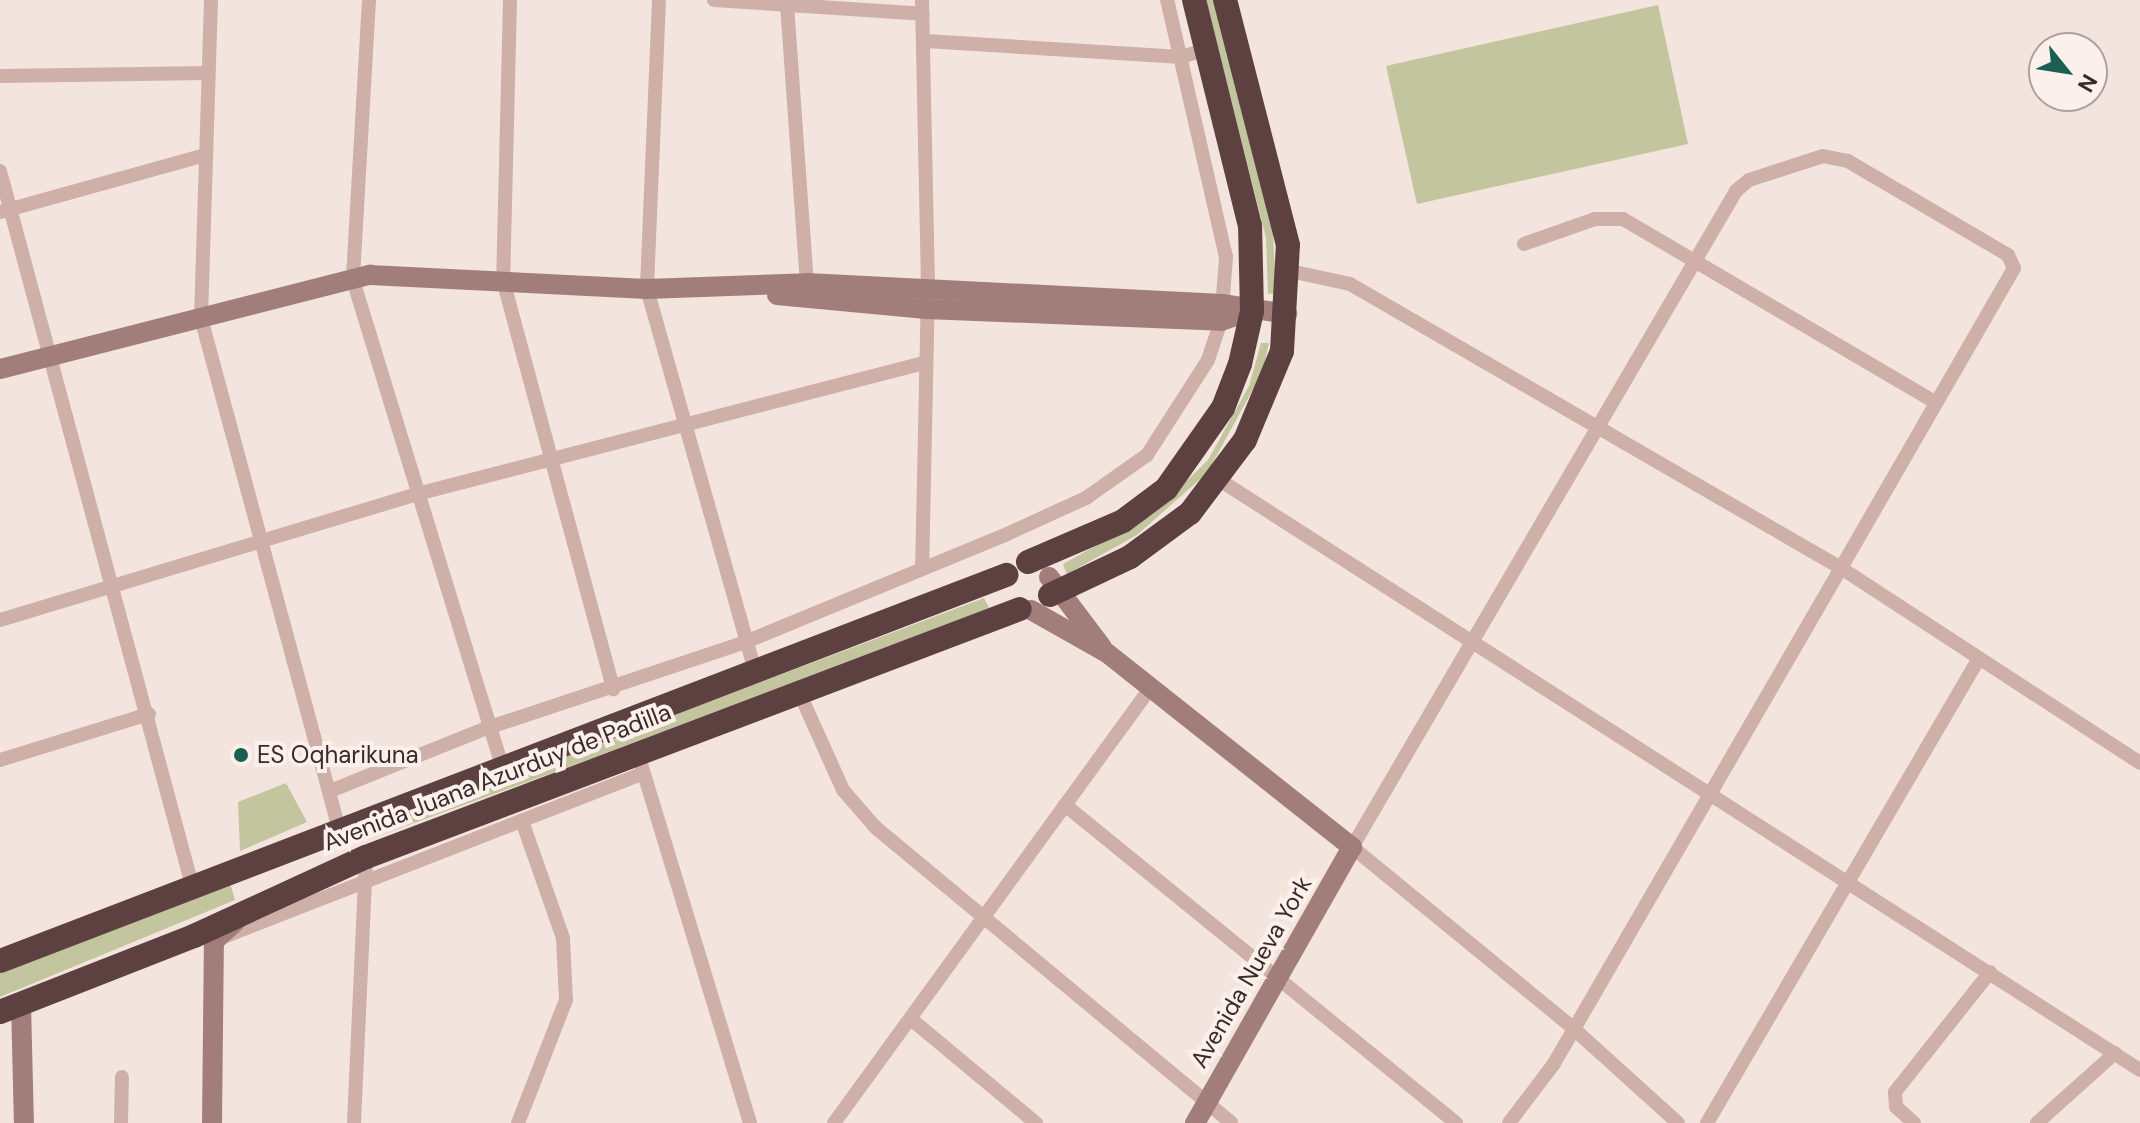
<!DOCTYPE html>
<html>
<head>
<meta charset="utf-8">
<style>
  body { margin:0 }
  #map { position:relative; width:2140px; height:1123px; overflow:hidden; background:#f4e4de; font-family:"DM Sans",sans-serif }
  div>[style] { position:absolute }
  .green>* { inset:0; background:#c2c59d }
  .street>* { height:14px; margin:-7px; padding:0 7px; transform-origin:7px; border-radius:7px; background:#ceb0a9 }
  .secondary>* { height:20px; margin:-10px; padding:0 10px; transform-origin:10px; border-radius:10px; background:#a27e7a }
  .highway>* { height:24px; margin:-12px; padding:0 12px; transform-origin:12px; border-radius:12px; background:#5c4140 }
  .dots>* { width:22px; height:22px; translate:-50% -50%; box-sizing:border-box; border:4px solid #fbf0eb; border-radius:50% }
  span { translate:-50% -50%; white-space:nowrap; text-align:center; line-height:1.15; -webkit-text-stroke:8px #fbf0eb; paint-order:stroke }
  .poi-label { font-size:24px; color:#3a2a29 }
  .left { translate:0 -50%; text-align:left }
  .street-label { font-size:24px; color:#3a2a29 }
  .north { position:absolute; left:2028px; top:32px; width:80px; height:80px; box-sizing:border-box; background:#fbf0eb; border:2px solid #aea19d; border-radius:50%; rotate:120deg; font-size:22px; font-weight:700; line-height:32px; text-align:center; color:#3a2a29 }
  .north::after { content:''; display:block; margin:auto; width:28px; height:36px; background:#1b5f52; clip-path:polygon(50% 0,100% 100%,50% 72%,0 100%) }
</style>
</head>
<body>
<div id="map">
  <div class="green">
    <div style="clip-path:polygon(1206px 0,1213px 0,1273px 234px,1276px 293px,1268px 294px,1266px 238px)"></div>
    <div style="clip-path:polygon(1658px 5px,1688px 144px,1417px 204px,1386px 66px)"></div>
    <div style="clip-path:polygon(1261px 343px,1269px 343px,1262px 373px,1207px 473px,1137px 535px,1067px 574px,1063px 564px,1153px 514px,1208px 460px,1249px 386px)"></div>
    <div style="clip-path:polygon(984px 598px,989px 608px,566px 768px,356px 844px,353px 836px)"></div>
    <div style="clip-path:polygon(286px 783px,307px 822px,240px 851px,238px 802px)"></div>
    <div style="clip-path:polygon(230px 883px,235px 900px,0 997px,0 972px)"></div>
  </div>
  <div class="street">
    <div style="left:211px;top:0;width:318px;rotate:91.8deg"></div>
    <div style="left:201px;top:318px;width:529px;rotate:74.89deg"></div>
    <div style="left:369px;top:0;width:280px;rotate:93.3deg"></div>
    <div style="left:353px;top:280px;width:511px;rotate:72.95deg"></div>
    <div style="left:510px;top:0;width:280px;rotate:91.4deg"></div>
    <div style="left:503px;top:280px;width:424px;rotate:74.9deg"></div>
    <div style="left:659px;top:0;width:289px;rotate:92.4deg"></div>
    <div style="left:647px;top:289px;width:400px;rotate:74.2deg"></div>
    <div style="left:714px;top:0;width:209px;rotate:3.8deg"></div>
    <div style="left:922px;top:0;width:288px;rotate:88.8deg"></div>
    <div style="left:928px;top:288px;width:278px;rotate:91.2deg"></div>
    <div style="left:787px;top:5px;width:279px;rotate:85.9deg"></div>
    <div style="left:926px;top:41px;width:256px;rotate:3.6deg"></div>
    <div style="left:1181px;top:57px;width:27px;rotate:-17deg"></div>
    <div style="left:0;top:76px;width:208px;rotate:-0.8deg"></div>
    <div style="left:0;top:171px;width:739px;rotate:74.95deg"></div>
    <div style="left:0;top:212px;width:214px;rotate:-15.5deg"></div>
    <div style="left:1524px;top:244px;width:75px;rotate:-19.4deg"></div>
    <div style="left:1595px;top:219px;width:28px"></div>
    <div style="left:1623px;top:219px;width:362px;rotate:30.4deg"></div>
    <div style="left:1290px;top:271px;width:61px;rotate:12.2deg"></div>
    <div style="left:1350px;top:284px;width:567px;rotate:30.05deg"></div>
    <div style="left:1841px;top:568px;width:357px;rotate:33.1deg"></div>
    <div style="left:1218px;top:479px;width:1095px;rotate:32.66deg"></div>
    <div style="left:0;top:620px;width:436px;rotate:-16.8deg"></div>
    <div style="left:417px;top:494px;width:524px;rotate:-14.49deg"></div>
    <div style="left:799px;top:692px;width:107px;rotate:65.8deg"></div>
    <div style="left:843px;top:790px;width:49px;rotate:49.1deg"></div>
    <div style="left:875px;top:827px;width:463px;rotate:39.7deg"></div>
    <div style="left:0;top:760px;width:156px;rotate:-17.2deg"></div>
    <div style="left:641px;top:764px;width:375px;rotate:73.1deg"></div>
    <div style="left:330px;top:791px;width:169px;rotate:-21.9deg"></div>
    <div style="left:487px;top:728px;width:270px;rotate:-18.4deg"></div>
    <div style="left:743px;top:643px;width:286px;rotate:-22.4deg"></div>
    <div style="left:1007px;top:534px;width:87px;rotate:-24.5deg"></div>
    <div style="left:1086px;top:498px;width:75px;rotate:-35.2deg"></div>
    <div style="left:1147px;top:455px;width:113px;rotate:-57.3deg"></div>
    <div style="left:1208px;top:360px;width:41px;rotate:-71.6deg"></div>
    <div style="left:1221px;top:321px;width:64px;rotate:-85.5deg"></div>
    <div style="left:1226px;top:257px;width:264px;rotate:-102.9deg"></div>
    <div style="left:1065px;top:805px;width:504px;rotate:39.12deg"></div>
    <div style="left:226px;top:936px;width:448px;rotate:-21.3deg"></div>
    <div style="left:911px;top:1019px;width:163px;rotate:39.8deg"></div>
    <div style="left:121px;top:1123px;width:46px;rotate:-88.8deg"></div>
    <div style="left:354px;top:1123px;width:266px;rotate:-87.4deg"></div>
    <div style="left:518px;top:1123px;width:132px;rotate:-68.7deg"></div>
    <div style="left:566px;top:1000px;width:62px;rotate:-92.8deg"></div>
    <div style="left:563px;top:938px;width:124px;rotate:-109.3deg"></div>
    <div style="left:834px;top:1123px;width:539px;rotate:-53.98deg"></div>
    <div style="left:1509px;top:1123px;width:73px;rotate:-52.8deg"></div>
    <div style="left:1553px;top:1065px;width:42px;rotate:-59.7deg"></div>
    <div style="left:1574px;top:1029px;width:533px;rotate:-59.92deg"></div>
    <div style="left:1841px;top:568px;width:346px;rotate:-60deg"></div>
    <div style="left:2014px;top:268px;width:14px;rotate:-115deg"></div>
    <div style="left:2008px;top:255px;width:186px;rotate:-149.6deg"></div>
    <div style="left:1848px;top:161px;width:25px;rotate:-169deg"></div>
    <div style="left:1823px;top:156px;width:78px;rotate:162deg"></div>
    <div style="left:1749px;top:180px;width:17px;rotate:140deg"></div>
    <div style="left:1736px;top:191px;width:760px;rotate:120.34deg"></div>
    <div style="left:1352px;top:847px;width:287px;rotate:39.3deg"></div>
    <div style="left:1574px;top:1029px;width:140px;rotate:42.1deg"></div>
    <div style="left:1707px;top:1123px;width:536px;rotate:-59.66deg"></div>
    <div style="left:1914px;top:1123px;width:24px;rotate:-138deg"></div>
    <div style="left:1896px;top:1107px;width:15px;rotate:-94deg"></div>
    <div style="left:1895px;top:1092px;width:153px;rotate:-51.6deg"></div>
    <div style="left:2037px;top:1123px;width:105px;rotate:-41.9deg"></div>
  </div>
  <div class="secondary">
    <div style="left:777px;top:295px;width:150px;rotate:5.4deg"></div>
    <div style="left:926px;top:309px;width:295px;rotate:2.3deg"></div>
    <div style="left:1221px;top:321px;width:31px;rotate:-19deg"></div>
    <div style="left:0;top:369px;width:382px;rotate:-14.3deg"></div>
    <div style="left:370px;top:275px;width:277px;rotate:2.9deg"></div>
    <div style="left:647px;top:289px;width:160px;rotate:-2.1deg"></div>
    <div style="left:807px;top:283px;width:416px;rotate:2.9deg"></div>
    <div style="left:1222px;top:304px;width:66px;rotate:8.7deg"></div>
    <div style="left:1049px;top:577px;width:88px;rotate:52.9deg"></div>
    <div style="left:1031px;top:610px;width:87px;rotate:29.5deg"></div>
    <div style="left:1107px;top:653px;width:313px;rotate:38.4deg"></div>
    <div style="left:1352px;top:847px;width:318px;rotate:119.6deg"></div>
    <div style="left:21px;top:1004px;width:119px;rotate:88.6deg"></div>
    <div style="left:212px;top:1123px;width:182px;rotate:-89.4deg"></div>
    <div style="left:214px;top:941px;width:28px;rotate:-42deg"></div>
  </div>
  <div class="highway">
    <div style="left:1028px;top:562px;width:103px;rotate:-23.3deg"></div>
    <div style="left:1123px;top:521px;width:54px;rotate:-36.7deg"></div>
    <div style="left:1166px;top:489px;width:99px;rotate:-54.9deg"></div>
    <div style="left:1223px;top:408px;width:47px;rotate:-68.9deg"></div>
    <div style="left:1240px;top:364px;width:54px;rotate:-77.2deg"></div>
    <div style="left:1252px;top:311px;width:85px;rotate:-91.3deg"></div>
    <div style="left:1250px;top:226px;width:233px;rotate:-103.9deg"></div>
    <div style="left:1050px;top:595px;width:89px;rotate:-25.4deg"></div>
    <div style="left:1130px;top:557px;width:74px;rotate:-36.3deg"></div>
    <div style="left:1190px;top:513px;width:91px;rotate:-53deg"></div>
    <div style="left:1245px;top:440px;width:96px;rotate:-67.4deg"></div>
    <div style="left:1282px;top:351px;width:106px;rotate:-86.8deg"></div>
    <div style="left:1288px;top:245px;width:253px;rotate:-104.4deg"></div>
    <div style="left:0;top:961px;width:1078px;rotate:-20.99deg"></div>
    <div style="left:0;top:1012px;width:208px;rotate:-21.4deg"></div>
    <div style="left:194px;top:936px;width:189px;rotate:-24.7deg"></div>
    <div style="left:366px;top:857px;width:699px;rotate:-20.77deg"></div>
  </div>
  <div class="dots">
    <div style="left:241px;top:755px;background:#1b5f52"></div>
  </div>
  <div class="poi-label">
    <span class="left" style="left:257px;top:755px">ES Oqharikuna</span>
  </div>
  <div class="street-label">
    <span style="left:497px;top:777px;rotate:-21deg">Avenida Juana Azurduy de Padilla</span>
    <span style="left:1251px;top:972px;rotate:-60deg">Avenida Nueva York</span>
  </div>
  <div class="north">N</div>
</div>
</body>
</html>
